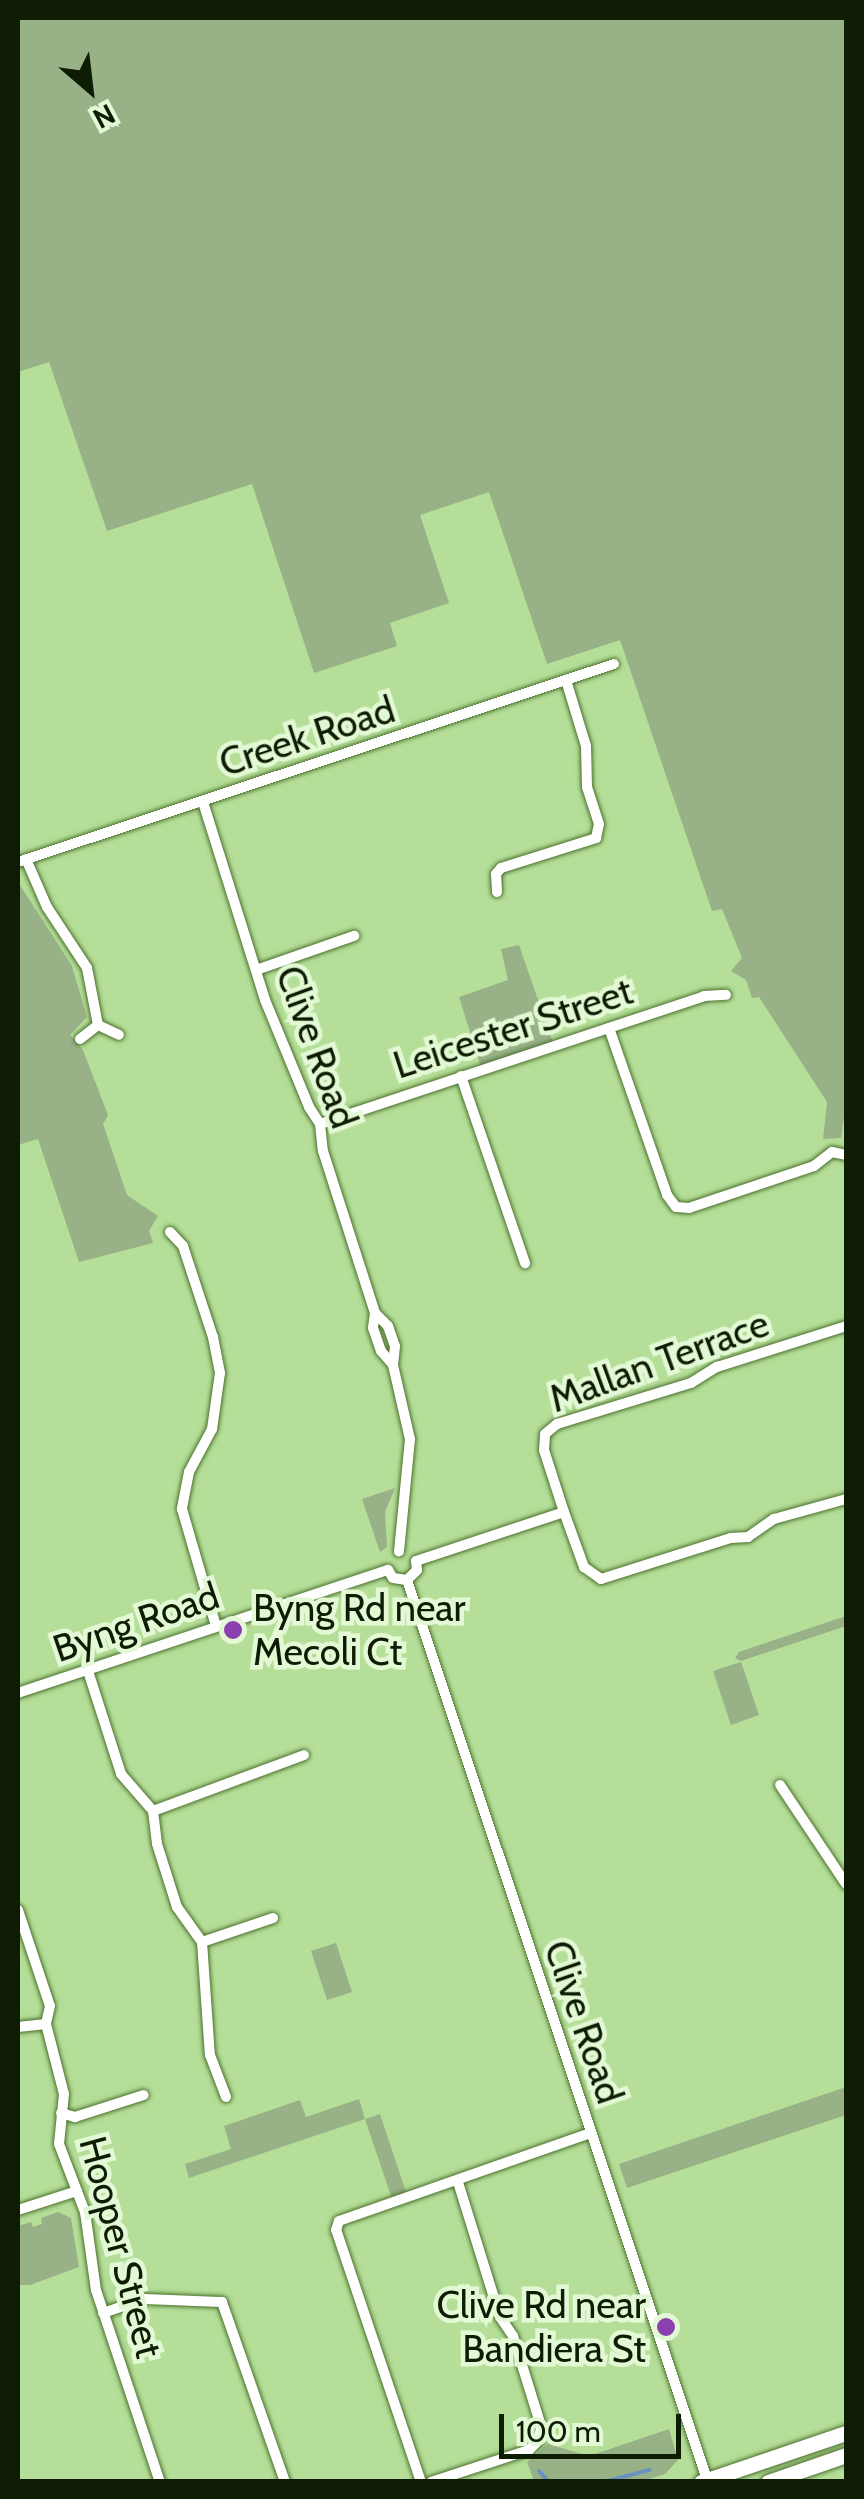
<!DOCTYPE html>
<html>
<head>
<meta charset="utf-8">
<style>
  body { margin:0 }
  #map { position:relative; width:864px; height:2499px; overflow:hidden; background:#b5df98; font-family:Cabin,sans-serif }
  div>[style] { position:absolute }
  .green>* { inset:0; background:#98b187 }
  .stream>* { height:4px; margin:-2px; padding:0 2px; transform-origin:2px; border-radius:2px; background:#6a91bf }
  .roads { filter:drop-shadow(0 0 2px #4c712e) drop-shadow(0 0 2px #4c712e) }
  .minor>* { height:10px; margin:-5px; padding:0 5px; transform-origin:5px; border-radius:5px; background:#fff }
  .primary>* { height:15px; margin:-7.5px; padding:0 7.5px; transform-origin:7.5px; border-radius:7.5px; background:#fff }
  .dots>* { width:28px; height:28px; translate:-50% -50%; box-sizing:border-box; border:5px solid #e3f9d5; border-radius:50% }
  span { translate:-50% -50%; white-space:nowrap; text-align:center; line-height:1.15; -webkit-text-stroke:9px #e3f9d5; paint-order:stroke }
  .street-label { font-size:38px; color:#0d1c02 }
  .poi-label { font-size:38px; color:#0d1c02 }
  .left { translate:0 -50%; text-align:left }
  .right { translate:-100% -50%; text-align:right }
  .frame { position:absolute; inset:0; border:20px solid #0d1c02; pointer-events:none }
  .north { position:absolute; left:40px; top:40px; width:100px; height:100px; -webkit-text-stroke:8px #e3f9d5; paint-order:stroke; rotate:152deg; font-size:28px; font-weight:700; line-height:40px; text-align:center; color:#0d1c02 }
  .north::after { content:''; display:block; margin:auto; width:35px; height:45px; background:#0d1c02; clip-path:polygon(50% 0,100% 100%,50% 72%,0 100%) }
  .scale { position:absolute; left:499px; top:2414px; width:182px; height:45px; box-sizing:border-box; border:5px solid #0d1c02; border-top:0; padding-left:12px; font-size:30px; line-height:35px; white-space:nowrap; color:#0d1c02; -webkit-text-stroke:8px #e3f9d5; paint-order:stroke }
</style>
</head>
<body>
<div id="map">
  <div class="green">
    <div style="clip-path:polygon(18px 18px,846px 18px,846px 1102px,841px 1138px,823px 1139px,827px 1102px,759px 997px,752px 998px,746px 980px,731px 971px,742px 958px,722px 909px,712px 911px,620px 640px,547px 664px,489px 492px,420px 515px,449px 603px,390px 623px,397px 646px,314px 673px,252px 484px,107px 531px,49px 362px,18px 372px)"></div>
    <div style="clip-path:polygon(18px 882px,72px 966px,87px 1017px,70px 1035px,83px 1050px,108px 1115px,103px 1124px,127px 1195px,158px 1216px,149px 1231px,153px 1243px,79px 1262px,38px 1139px,18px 1145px)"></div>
    <div style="clip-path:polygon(519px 945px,553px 1043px,481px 1067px,459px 997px,508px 980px,501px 949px)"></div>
    <div style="clip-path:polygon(395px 1488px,385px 1512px,387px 1547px,380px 1552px,362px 1499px)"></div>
    <div style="clip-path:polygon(846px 1616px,846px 1626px,741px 1661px,735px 1658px,739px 1652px)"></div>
    <div style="clip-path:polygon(741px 1662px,759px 1715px,731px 1725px,713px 1671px)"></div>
    <div style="clip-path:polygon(336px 1943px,352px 1992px,327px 2000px,311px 1951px)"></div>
    <div style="clip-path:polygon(846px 2087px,846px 2115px,627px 2188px,619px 2164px)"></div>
    <div style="clip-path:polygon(359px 2099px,365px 2119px,380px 2114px,407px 2195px,392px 2199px,365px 2119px,189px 2178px,185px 2164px,231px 2149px,224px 2126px,300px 2100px,306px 2117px)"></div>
    <div style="clip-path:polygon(58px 2212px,71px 2218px,79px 2267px,30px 2285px,18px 2285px,18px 2226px,31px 2222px,33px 2227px,42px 2224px,41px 2218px)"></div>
    <div style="clip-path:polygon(669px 2429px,678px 2460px,665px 2474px,643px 2481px,534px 2481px,527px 2462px,548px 2444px,589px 2456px)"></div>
  </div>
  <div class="stream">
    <div style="left:539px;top:2471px;width:15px;rotate:48deg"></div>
    <div style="left:604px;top:2482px;width:47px;rotate:-14.9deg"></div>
  </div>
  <div class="roads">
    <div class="minor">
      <div style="left:203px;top:802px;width:207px;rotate:72.6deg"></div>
      <div style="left:265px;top:1000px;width:116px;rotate:67.6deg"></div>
      <div style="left:309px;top:1107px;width:20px;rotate:57deg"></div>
      <div style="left:320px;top:1124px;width:27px;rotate:84deg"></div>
      <div style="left:323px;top:1151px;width:170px;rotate:72.2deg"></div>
      <div style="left:375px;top:1313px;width:15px;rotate:98deg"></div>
      <div style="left:373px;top:1328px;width:24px;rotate:71deg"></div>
      <div style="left:381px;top:1351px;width:18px;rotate:49deg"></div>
      <div style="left:26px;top:859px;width:52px;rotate:66.4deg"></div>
      <div style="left:47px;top:907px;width:73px;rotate:56.7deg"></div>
      <div style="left:87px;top:968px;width:58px;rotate:79.1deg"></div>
      <div style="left:18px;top:862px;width:628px;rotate:-18.38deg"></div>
      <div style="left:497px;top:892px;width:18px;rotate:-93deg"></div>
      <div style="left:496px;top:874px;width:8px;rotate:-50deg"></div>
      <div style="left:501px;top:868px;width:100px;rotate:-17.5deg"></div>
      <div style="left:596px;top:838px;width:14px;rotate:-78deg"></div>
      <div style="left:599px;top:824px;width:39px;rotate:-108deg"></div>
      <div style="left:587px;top:787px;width:41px;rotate:-91.4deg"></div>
      <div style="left:586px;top:746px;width:69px;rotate:-106.9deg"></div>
      <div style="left:259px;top:969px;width:101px;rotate:-19.2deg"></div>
      <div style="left:609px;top:1028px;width:177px;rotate:70.8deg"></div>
      <div style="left:667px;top:1195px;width:15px;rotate:53deg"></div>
      <div style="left:676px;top:1207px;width:13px;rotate:4deg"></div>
      <div style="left:689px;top:1208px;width:132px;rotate:-18.6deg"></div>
      <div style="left:814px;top:1166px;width:23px;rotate:-38deg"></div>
      <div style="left:832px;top:1152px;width:14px;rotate:12deg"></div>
      <div style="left:80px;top:1039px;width:23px;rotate:-38deg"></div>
      <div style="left:98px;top:1025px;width:23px;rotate:25deg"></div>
      <div style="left:461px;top:1076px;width:198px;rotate:71.1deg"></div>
      <div style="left:320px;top:1124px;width:405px;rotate:-18.4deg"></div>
      <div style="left:704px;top:996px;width:22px;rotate:-3deg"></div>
      <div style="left:170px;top:1232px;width:19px;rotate:47deg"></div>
      <div style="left:183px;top:1246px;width:96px;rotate:71.8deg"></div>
      <div style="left:213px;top:1337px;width:37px;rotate:79deg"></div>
      <div style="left:220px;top:1373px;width:57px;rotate:98.1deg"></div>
      <div style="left:212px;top:1429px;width:49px;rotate:118.1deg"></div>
      <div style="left:189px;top:1472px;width:38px;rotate:101deg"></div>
      <div style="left:182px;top:1509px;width:122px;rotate:73.8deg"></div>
      <div style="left:375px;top:1313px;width:18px;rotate:45deg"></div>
      <div style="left:388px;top:1326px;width:21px;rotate:71deg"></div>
      <div style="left:395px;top:1346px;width:19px;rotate:96deg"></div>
      <div style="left:393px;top:1365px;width:76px;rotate:77.1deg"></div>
      <div style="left:410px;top:1439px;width:113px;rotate:95.6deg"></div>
      <div style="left:564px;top:1512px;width:59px;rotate:70deg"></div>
      <div style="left:584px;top:1567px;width:21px;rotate:35deg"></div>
      <div style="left:601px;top:1579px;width:136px;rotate:-17.5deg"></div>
      <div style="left:731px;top:1538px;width:17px;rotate:-3deg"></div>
      <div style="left:748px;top:1537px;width:32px;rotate:-35deg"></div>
      <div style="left:774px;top:1519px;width:75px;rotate:-15.5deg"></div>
      <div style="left:416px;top:1561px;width:156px;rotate:-18.3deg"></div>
      <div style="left:564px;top:1512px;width:65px;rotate:-107.9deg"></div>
      <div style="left:544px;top:1450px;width:16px;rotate:-86deg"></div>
      <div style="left:545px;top:1434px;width:16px;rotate:-40deg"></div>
      <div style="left:557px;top:1424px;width:140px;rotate:-17deg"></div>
      <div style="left:691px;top:1383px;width:31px;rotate:-32deg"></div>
      <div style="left:717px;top:1367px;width:135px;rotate:-17.6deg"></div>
      <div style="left:388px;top:1570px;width:9px;rotate:58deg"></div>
      <div style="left:393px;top:1578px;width:14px;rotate:8deg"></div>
      <div style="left:407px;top:1580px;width:14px;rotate:-45deg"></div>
      <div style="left:417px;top:1570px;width:9px;rotate:-96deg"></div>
      <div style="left:407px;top:1580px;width:951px;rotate:71.55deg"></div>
      <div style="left:88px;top:1671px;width:108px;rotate:72.2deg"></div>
      <div style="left:121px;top:1774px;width:49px;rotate:49.1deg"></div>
      <div style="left:153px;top:1811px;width:33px;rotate:83deg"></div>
      <div style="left:157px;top:1844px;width:66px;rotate:72.4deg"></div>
      <div style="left:177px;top:1907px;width:43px;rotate:54.5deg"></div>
      <div style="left:202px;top:1942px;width:113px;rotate:86deg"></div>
      <div style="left:210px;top:2055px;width:45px;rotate:69.1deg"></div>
      <div style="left:18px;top:1693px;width:390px;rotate:-18.4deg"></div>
      <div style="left:780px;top:1785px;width:119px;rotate:56.3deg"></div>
      <div style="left:153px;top:1811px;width:161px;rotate:-20.3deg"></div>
      <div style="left:18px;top:1910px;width:101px;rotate:71.6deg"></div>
      <div style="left:50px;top:2006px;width:18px;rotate:103deg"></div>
      <div style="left:46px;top:2024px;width:72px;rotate:75.6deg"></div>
      <div style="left:64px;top:2094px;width:50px;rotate:95.7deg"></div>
      <div style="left:59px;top:2144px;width:73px;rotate:69.1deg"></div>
      <div style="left:85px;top:2212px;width:79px;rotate:82deg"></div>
      <div style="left:96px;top:2290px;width:202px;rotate:71.6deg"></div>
      <div style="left:202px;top:1942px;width:75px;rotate:-18.7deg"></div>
      <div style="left:18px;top:2027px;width:28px;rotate:-6deg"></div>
      <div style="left:61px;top:2113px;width:15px;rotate:16deg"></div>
      <div style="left:75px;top:2117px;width:72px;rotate:-17.7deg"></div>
      <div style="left:18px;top:2210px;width:62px;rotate:-17.9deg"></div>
      <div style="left:103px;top:2313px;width:43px;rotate:-18.9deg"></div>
      <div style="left:144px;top:2299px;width:78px;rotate:2.2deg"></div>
      <div style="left:222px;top:2302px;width:191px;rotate:70.7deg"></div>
      <div style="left:421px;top:2482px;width:266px;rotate:-108.6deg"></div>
      <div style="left:336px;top:2230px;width:9px;rotate:-72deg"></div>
      <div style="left:339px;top:2221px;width:266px;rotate:-19.3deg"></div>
      <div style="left:431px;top:2482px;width:103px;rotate:-18.1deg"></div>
      <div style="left:529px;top:2450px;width:14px;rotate:-45deg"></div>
      <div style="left:539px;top:2440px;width:14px;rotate:-82deg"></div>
      <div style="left:541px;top:2426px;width:94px;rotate:-107.3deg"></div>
      <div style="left:513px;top:2336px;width:23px;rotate:-124deg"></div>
      <div style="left:500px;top:2317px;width:141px;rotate:-107.3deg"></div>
    </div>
    <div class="primary">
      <div style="left:701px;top:2482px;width:153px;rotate:-18.7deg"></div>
      <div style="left:768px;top:2482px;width:83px;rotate:-19.1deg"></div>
    </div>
  </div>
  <div class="dots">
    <div style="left:233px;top:1630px;background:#8c3fb0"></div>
    <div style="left:666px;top:2327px;background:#8c3fb0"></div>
  </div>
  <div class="street-label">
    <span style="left:307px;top:736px;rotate:-18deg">Creek Road</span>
    <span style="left:513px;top:1028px;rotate:-18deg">Leicester Street</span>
    <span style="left:317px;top:1047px;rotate:70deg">Clive Road</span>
    <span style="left:659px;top:1361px;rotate:-20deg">Mallan Terrace</span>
    <span style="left:136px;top:1622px;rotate:-19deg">Byng Road</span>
    <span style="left:584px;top:2022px;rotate:71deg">Clive Road</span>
    <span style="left:121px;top:2247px;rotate:75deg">Hooper Street</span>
  </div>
  <div class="poi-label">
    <span class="left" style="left:253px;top:1630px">Byng Rd near<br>Mecoli Ct</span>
    <span class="right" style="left:646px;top:2327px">Clive Rd near<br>Bandiera St</span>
  </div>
  <div class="frame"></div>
  <div class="north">N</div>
  <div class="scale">100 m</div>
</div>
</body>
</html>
